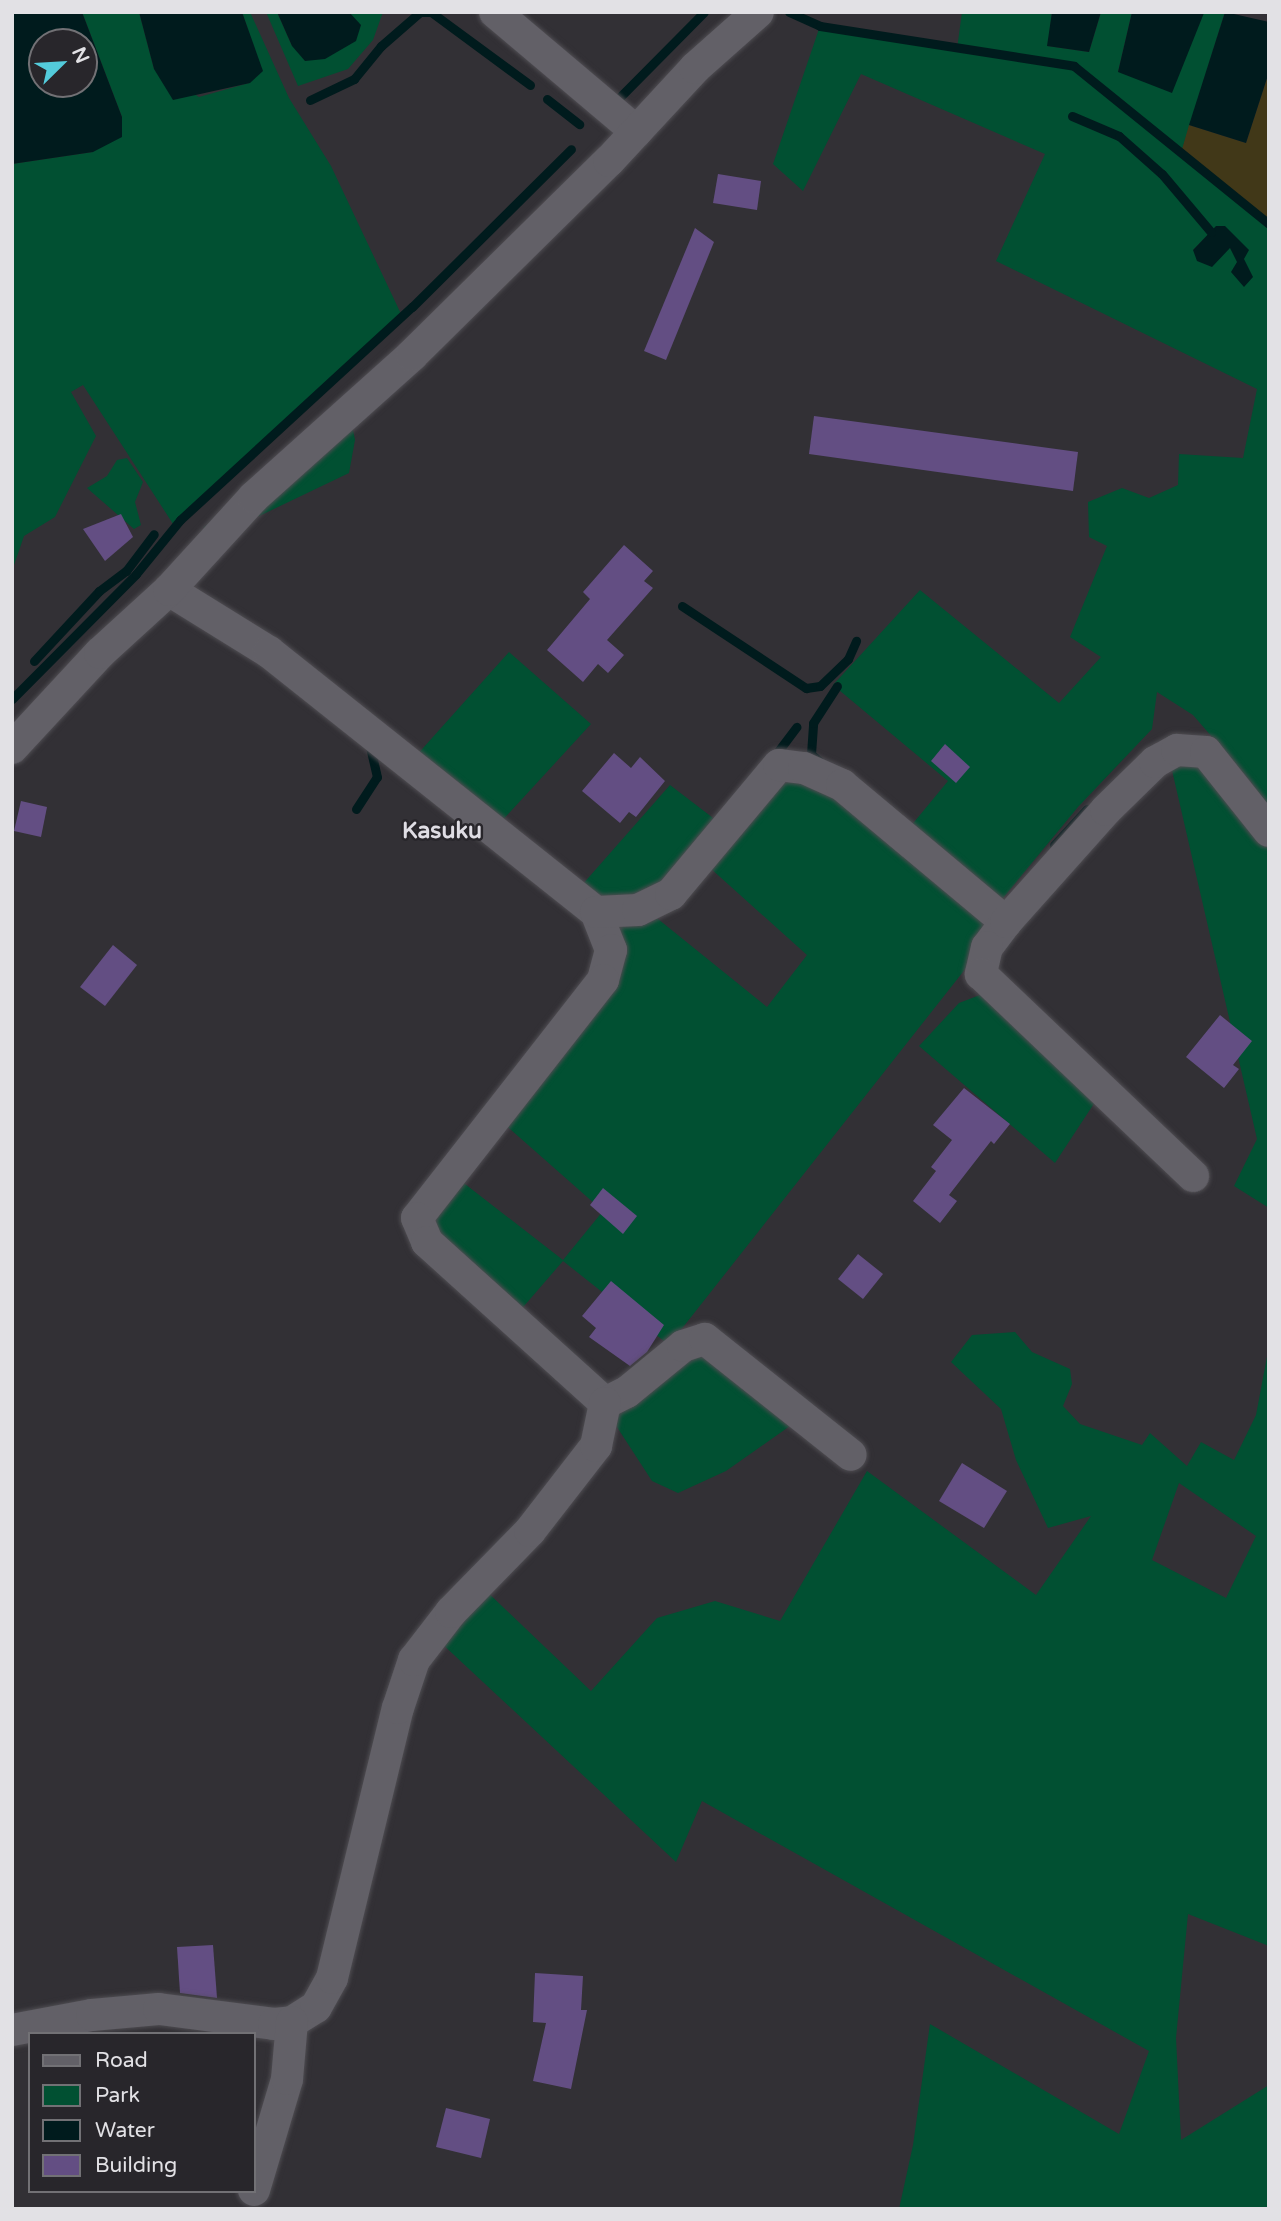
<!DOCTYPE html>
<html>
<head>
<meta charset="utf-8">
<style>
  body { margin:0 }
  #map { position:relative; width:1281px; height:2221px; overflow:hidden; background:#323035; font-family:"Varela Round",sans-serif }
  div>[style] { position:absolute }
  .green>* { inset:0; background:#015032 }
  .sand>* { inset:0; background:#413818 }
  .water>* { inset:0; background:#001b1d }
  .stream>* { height:9px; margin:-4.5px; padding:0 4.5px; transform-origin:4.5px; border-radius:4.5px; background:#001b1d }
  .building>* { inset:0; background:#634e83 }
  .roads { filter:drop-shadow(0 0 2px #4e4c51) drop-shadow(0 0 2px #4e4c51) }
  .street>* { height:32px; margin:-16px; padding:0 16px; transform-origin:16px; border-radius:16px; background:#626067 }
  span { translate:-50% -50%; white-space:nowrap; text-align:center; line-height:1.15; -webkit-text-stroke:5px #28262b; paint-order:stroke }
  .quarter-label { font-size:23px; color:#dfdde4; font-weight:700 }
  .frame { position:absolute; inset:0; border:14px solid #e2e1e5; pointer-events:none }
  .legend { position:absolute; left:28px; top:2032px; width:228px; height:161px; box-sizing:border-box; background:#28262b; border:2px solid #727175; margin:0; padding:9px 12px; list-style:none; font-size:21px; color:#e2e1e5 }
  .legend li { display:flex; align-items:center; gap:14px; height:35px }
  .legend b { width:35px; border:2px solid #727175 }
  .north { position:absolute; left:28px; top:28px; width:70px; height:70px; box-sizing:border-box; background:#28262b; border:2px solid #727175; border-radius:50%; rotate:66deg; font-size:19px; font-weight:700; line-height:28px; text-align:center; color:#e2e1e5 }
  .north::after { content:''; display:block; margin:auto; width:24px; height:32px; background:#53cbdb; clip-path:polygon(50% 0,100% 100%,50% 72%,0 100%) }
</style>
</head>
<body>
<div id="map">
  <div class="green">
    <div style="clip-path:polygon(82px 12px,139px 12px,154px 69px,199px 97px,249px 83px,262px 71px,242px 12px,250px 12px,289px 98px,331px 166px,402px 316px,175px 527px,83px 385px,71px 392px,96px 436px,55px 517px,24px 536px,12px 571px,12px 164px,93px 152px,122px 117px)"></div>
    <div style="clip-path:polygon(266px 12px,277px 12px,292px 46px,360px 25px,349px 12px,383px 12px,373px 40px,348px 69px,298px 86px)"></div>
    <div style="clip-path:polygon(evenodd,962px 12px,1052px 12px,1048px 46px,1089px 52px,1101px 12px,1132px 12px,1118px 72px,1203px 12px,1225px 12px,1181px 153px,1269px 224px,1269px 813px,1251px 782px,1193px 715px,1157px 692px,1152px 729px,1078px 807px,999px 903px,910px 827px,948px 781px,833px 685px,920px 590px,1059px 703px,1101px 657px,1070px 637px,1107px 546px,1089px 537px,1088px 502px,1122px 488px,1149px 498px,1178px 485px,1179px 454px,1243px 458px,1257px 389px,996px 261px,1045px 154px,861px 74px,803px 191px,773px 164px,820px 26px,957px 49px,962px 12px,1216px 227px,1253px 277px,1229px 247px,1193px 250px,1216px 227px)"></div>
    <div style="clip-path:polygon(347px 399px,355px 440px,349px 473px,253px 519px,203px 528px)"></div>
    <div style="clip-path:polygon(127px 458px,143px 482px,135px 502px,141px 525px,134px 529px,87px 488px,107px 476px,117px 460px)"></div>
    <div style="clip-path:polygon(509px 652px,591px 724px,500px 823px,415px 757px)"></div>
    <div style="clip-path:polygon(1171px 766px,1206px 766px,1269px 840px,1269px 1208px,1234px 1186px,1257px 1139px)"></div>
    <div style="clip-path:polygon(801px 779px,839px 798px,985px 918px,984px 937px,970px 963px,669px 1345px,563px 1261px,518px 1313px,429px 1229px,456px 1177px,563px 1260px,603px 1211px,502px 1122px,612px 989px,611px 922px,658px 919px,767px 1007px,807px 955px,709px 867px,780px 784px)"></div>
    <div style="clip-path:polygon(670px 785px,717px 821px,657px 893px,603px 901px,582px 885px)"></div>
    <div style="clip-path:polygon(980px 995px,1095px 1102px,1055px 1163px,919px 1046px,959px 1003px)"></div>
    <div style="clip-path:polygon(evenodd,1015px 1332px,1032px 1352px,1070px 1369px,1072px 1384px,1063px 1406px,1080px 1424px,1142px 1445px,1150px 1433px,1187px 1466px,1201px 1442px,1234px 1460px,1256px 1415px,1269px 1346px,1269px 1946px,1188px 1914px,1176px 2038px,1181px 2140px,1269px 2085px,1269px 2209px,899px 2209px,913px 2145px,930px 2024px,1119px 2134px,1149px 2051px,702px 1801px,676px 1862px,438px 1640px,482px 1587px,591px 1691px,657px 1618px,715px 1601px,780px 1621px,867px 1471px,1036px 1595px,1091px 1516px,1048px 1528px,1016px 1460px,1001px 1409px,951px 1362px,972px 1335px,1015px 1332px,1179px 1483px,1256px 1536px,1226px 1598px,1152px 1560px,1179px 1483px)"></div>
    <div style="clip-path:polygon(704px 1349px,797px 1421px,726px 1471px,678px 1493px,652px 1481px,615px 1424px,619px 1405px)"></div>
  </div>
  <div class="sand">
    <div style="clip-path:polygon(1269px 72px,1269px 224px,1181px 153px,1189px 125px,1246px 143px)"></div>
  </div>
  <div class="water">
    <div style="clip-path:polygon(evenodd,12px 12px,82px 12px,122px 117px,122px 137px,93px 152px,12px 164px,12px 12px,84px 42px,84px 84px,42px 84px,42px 42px,84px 42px)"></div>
    <div style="clip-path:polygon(139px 12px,242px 12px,263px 71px,250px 83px,173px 100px,154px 69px)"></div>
    <div style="clip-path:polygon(277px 12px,349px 12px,361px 25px,356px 41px,325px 59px,305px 61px,292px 46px)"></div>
    <div style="clip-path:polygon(1052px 12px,1101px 12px,1089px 52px,1047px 46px)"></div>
    <div style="clip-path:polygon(1132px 12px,1204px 13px,1172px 93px,1118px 72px)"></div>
    <div style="clip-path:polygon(1225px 12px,1269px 22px,1269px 72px,1246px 143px,1189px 125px)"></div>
    <div style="clip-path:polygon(1216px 226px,1225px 226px,1249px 250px,1244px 259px,1253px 277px,1244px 287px,1231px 272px,1237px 262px,1230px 248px,1212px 267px,1197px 261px,1193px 250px)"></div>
  </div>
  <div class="stream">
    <div style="left:789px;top:12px;width:34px;rotate:24deg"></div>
    <div style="left:820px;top:26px;width:257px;rotate:8.9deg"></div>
    <div style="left:1074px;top:66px;width:251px;rotate:39deg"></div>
    <div style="left:547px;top:99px;width:41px;rotate:38deg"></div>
    <div style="left:310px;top:100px;width:49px;rotate:-25.5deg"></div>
    <div style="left:354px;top:79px;width:43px;rotate:-50.7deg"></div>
    <div style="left:381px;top:46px;width:52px;rotate:-41.1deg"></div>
    <div style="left:420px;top:12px;width:11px"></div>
    <div style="left:431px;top:12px;width:123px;rotate:36.4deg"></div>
    <div style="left:613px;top:104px;width:129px;rotate:-45.3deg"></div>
    <div style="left:1072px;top:116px;width:51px;rotate:23.1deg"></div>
    <div style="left:1119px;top:136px;width:57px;rotate:41.5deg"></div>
    <div style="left:1162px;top:174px;width:76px;rotate:49.8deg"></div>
    <div style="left:682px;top:606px;width:149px;rotate:33.5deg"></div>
    <div style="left:806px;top:688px;width:14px;rotate:-8deg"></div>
    <div style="left:820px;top:686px;width:39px;rotate:-44deg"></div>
    <div style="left:848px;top:659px;width:20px;rotate:-66deg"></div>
    <div style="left:34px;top:661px;width:96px;rotate:-47.1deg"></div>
    <div style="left:99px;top:591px;width:34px;rotate:-37deg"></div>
    <div style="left:126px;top:571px;width:46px;rotate:-52.9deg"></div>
    <div style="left:12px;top:699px;width:176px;rotate:-45.2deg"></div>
    <div style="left:136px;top:574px;width:70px;rotate:-50.8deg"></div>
    <div style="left:180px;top:520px;width:315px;rotate:-42.6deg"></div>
    <div style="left:412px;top:307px;width:224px;rotate:-44.8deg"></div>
    <div style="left:773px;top:758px;width:39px;rotate:-53deg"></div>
    <div style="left:819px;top:761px;width:11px;rotate:-139deg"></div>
    <div style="left:811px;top:754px;width:31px;rotate:-86deg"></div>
    <div style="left:813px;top:723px;width:44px;rotate:-57deg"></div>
    <div style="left:356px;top:809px;width:38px;rotate:-57deg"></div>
    <div style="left:377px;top:777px;width:31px;rotate:-103deg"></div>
    <div style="left:1054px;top:845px;width:49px;rotate:-47.5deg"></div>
  </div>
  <div class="building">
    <div style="clip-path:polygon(718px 174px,761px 181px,757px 210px,713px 203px)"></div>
    <div style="clip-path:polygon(695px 228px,714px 242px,666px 360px,644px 351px)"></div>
    <div style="clip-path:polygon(814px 416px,1078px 452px,1073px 491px,809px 454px)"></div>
    <div style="clip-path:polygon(121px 514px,133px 537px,105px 561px,83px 529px)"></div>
    <div style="clip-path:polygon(624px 545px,653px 571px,644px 581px,653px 588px,607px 640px,624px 655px,608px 673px,598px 664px,583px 682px,547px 650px,590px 599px,583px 592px)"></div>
    <div style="clip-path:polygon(945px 744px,970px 767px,956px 783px,931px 761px)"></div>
    <div style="clip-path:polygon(614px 753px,631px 768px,640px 757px,665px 781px,636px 817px,629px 812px,620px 823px,582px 791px)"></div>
    <div style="clip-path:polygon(21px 801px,47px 807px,41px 837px,14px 831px)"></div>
    <div style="clip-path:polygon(113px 945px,137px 965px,105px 1006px,80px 987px)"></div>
    <div style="clip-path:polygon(1220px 1015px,1252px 1041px,1233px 1065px,1239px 1069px,1224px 1088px,1186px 1057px)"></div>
    <div style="clip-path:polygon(964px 1088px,1010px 1124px,994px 1144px,991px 1141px,949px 1195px,957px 1201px,940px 1223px,913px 1201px,936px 1171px,931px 1167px,952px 1140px,933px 1125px)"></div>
    <div style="clip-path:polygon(603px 1188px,637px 1216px,623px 1234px,590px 1205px)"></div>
    <div style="clip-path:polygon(858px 1254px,883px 1274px,863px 1299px,838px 1279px)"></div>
    <div style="clip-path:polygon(611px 1281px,664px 1325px,647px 1352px,630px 1366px,589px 1337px,596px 1328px,582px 1316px)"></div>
    <div style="clip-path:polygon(962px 1463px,1007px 1491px,984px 1528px,939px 1501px)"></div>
    <div style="clip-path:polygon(213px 1945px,217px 1998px,180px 1993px,177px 1947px)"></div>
    <div style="clip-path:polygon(535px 1973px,583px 1976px,581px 2010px,587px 2010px,571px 2089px,533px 2081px,546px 2023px,533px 2022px)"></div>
    <div style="clip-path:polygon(446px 2108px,490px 2119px,481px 2158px,436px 2147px)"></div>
  </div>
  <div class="roads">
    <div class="street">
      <div style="left:495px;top:12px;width:185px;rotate:40.2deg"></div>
      <div style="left:169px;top:590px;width:118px;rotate:31.8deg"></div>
      <div style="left:269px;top:652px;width:418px;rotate:38.5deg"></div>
      <div style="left:596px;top:912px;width:41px;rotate:68.5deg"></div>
      <div style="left:611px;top:950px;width:31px;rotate:105deg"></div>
      <div style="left:603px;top:980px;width:302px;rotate:128deg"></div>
      <div style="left:417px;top:1218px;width:26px;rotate:67deg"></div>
      <div style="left:427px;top:1242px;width:240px;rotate:42.1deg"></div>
      <div style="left:605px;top:1403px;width:25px;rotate:-27deg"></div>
      <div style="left:627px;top:1392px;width:72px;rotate:-39.4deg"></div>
      <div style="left:683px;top:1346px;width:23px;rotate:-18deg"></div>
      <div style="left:705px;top:1339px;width:186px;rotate:38.5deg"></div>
      <div style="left:12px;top:748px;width:129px;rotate:-47.2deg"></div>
      <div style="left:100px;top:653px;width:93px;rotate:-42.4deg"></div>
      <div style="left:169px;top:590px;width:126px;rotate:-47.6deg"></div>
      <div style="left:254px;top:497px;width:212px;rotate:-41.9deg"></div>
      <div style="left:412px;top:355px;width:276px;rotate:-44.6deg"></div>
      <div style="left:609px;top:161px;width:127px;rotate:-47.2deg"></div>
      <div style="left:695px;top:68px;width:84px;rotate:-41.6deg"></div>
      <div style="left:596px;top:912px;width:42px;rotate:-2.7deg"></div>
      <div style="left:638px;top:910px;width:37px;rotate:-26deg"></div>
      <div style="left:671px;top:894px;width:168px;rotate:-50.1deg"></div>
      <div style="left:779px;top:765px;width:25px;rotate:7deg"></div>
      <div style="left:804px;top:768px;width:42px;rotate:24.1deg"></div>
      <div style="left:842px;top:785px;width:214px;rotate:39.9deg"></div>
      <div style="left:1006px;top:922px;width:31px;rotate:127deg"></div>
      <div style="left:987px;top:947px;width:28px;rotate:103deg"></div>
      <div style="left:981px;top:974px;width:293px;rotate:43.6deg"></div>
      <div style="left:1006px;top:922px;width:150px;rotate:-48.2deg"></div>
      <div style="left:1106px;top:810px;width:69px;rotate:-44.4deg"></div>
      <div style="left:1155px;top:762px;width:25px;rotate:-29deg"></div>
      <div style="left:1177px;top:750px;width:29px;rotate:4deg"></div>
      <div style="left:1206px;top:752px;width:101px;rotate:51.4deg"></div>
      <div style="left:12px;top:2030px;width:81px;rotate:-10.6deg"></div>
      <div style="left:92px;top:2015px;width:67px;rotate:-5.1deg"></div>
      <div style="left:159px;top:2009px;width:116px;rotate:7.4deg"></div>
      <div style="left:274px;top:2024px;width:18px;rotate:-6deg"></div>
      <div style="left:292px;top:2022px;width:28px;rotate:-32deg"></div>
      <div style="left:316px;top:2007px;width:33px;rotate:-61deg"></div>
      <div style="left:332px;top:1978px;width:278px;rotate:-76.3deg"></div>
      <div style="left:398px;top:1708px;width:51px;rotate:-71.6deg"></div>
      <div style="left:414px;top:1660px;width:61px;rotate:-52.4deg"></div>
      <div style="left:451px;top:1612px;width:113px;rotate:-45.7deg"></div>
      <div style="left:530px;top:1531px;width:108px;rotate:-52.2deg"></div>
      <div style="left:596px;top:1446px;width:44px;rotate:-78.2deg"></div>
      <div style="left:254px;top:2190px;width:116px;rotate:-73.4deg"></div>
      <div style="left:287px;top:2079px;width:57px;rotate:-85deg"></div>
    </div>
  </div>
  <div class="quarter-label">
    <span style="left:442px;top:831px">Kasuku</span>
  </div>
  <div class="frame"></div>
  <ul class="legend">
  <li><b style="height:9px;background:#626067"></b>Road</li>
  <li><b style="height:19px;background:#015032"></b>Park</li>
  <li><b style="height:19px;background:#001b1d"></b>Water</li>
  <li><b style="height:19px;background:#634e83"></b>Building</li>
  </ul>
  <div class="north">N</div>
</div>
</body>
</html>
